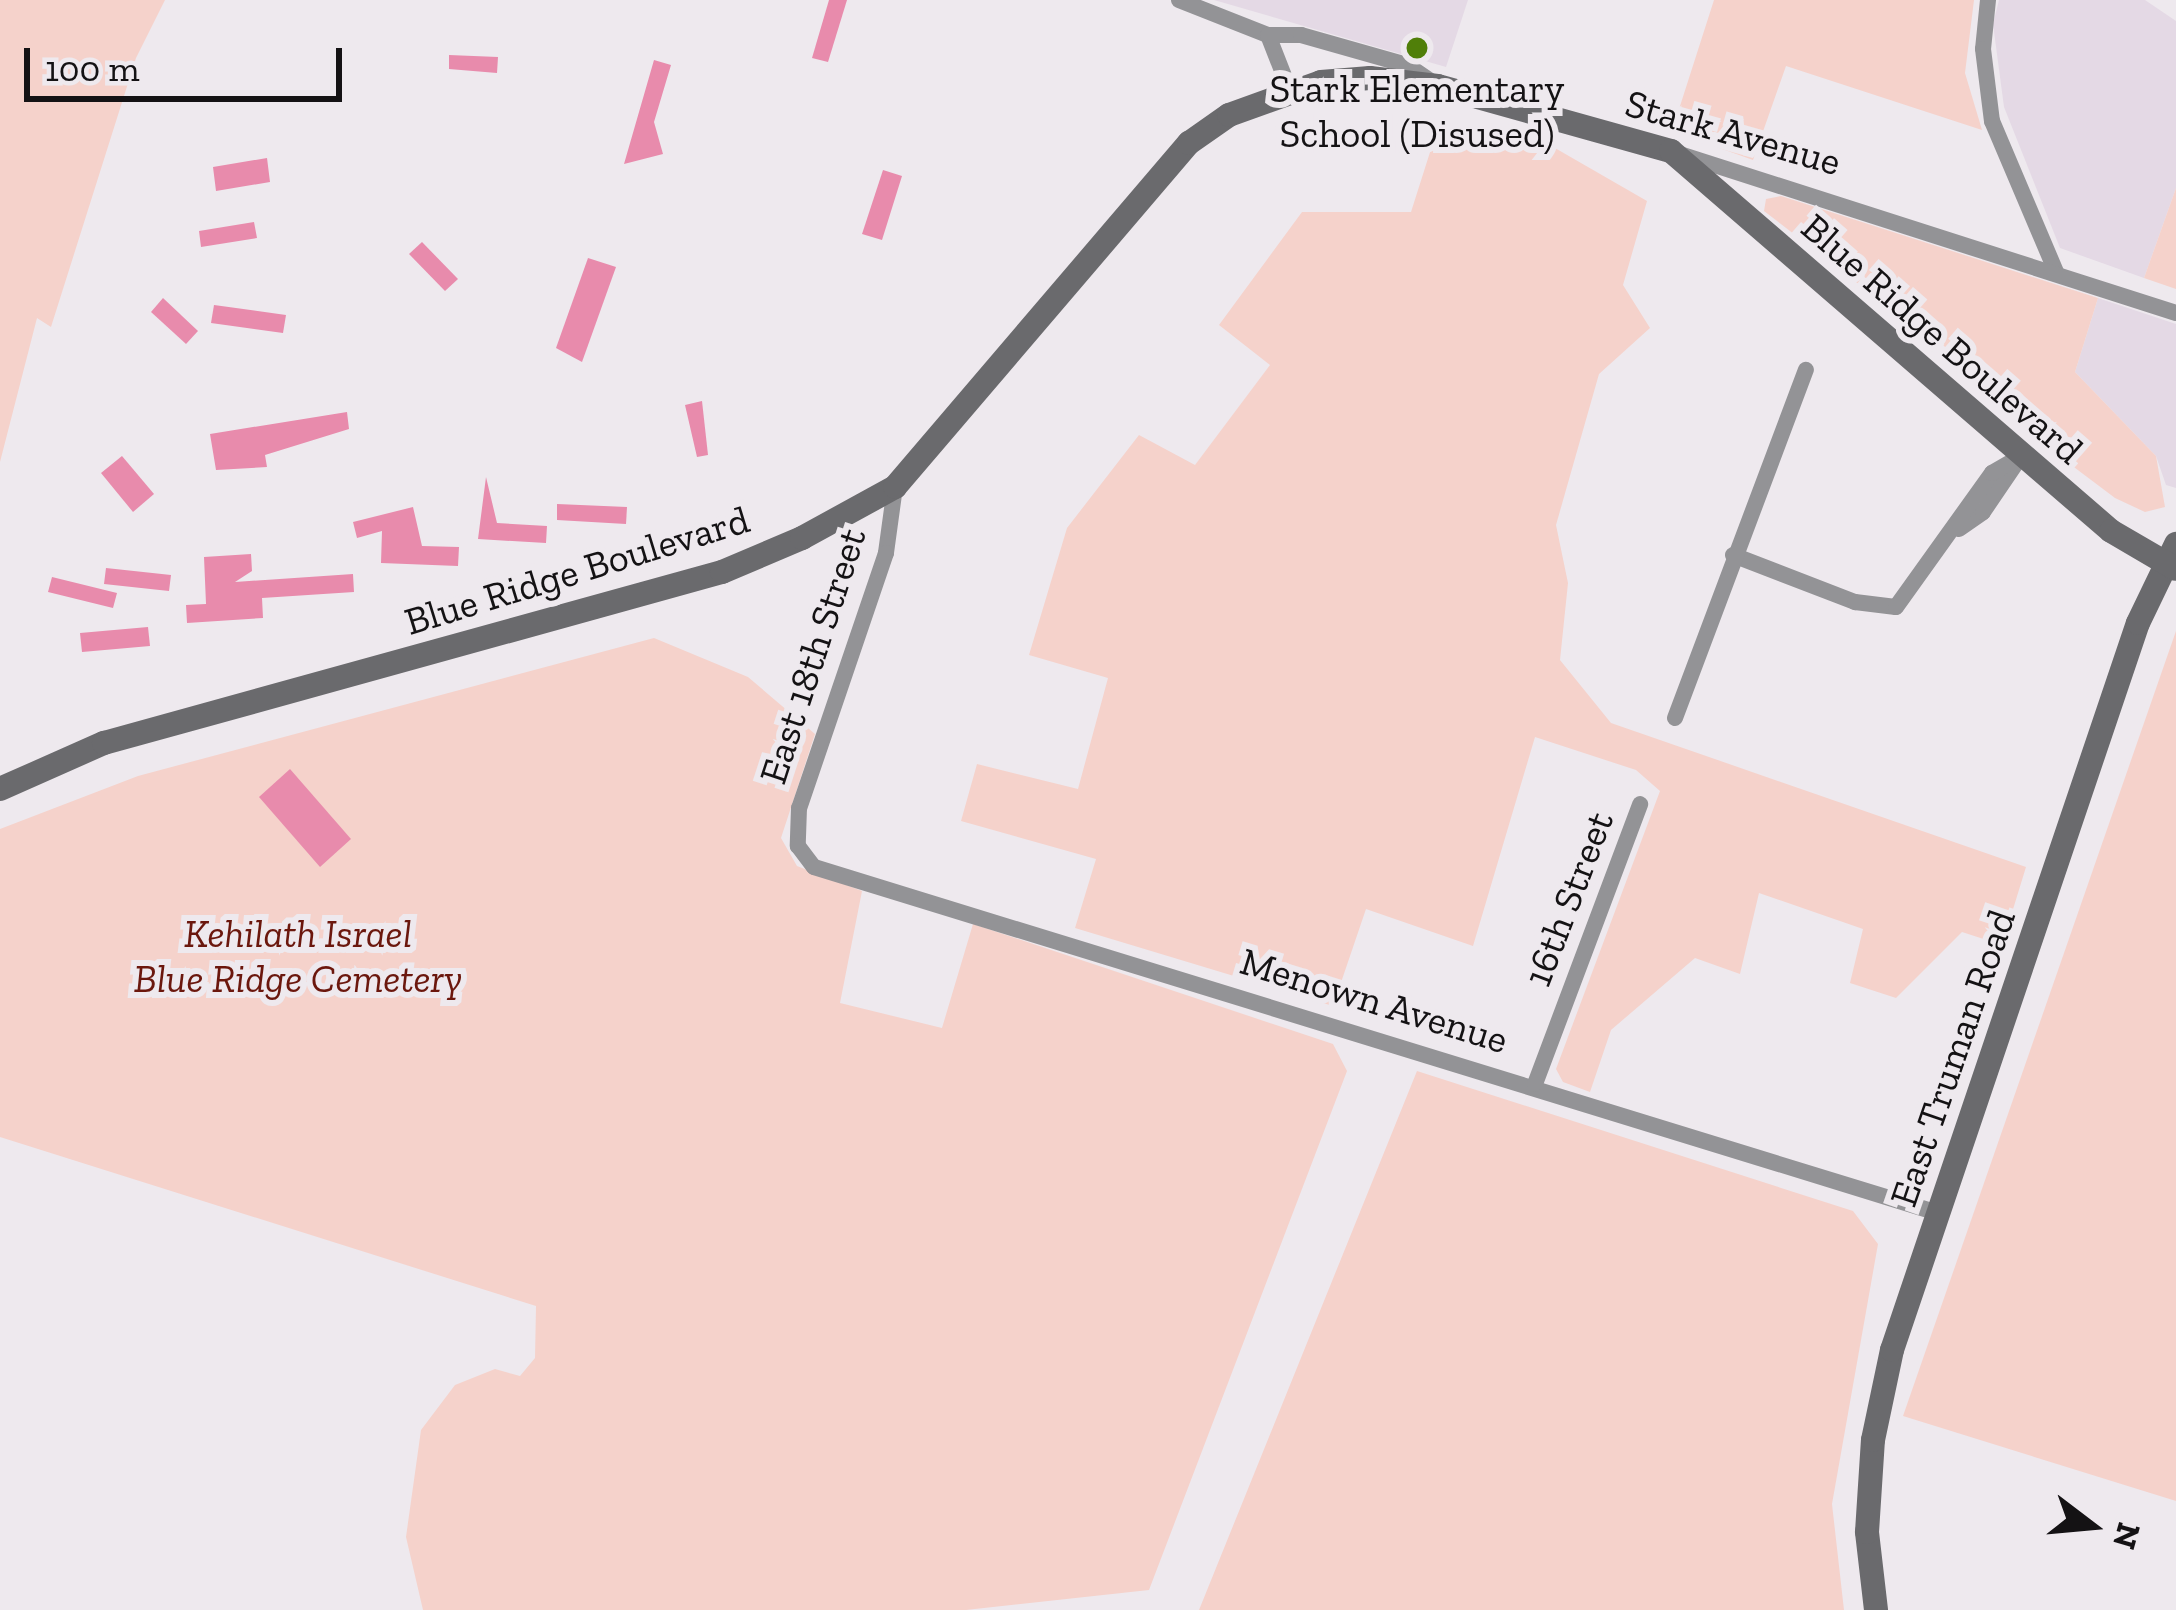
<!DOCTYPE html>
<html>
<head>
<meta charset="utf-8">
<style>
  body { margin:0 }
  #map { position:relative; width:2176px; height:1610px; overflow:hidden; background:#eee9ee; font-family:"Zilla Slab",serif }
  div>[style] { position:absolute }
  .built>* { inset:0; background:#e4d9e5 }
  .green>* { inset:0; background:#f5d2cb }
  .building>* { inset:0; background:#e88bac }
  .street>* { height:16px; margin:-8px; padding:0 8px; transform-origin:8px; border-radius:8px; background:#939396 }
  .secondary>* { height:24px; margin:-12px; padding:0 12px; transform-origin:12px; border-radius:12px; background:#6a6a6d }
  .secondary-bridge>* { height:24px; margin:-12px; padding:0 12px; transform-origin:12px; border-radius:12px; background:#6a6a6d }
  .dots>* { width:33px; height:33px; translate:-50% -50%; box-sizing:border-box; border:6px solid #eee9ee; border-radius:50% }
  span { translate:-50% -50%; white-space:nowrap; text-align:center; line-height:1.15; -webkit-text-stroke:12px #eee9ee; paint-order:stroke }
  .poi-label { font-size:39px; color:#141214 }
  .street-label { font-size:39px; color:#141214 }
  .park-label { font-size:39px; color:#6b170d; font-style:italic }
  .north { position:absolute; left:2032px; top:1466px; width:120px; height:120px; -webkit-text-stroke:9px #eee9ee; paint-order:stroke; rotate:106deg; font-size:33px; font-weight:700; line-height:48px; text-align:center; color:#141214 }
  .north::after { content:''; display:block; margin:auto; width:42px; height:54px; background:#141214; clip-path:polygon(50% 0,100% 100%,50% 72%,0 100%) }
  .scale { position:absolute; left:24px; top:48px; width:318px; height:54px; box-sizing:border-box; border:6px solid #141214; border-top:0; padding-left:15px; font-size:36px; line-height:42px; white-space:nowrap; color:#141214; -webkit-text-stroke:9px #eee9ee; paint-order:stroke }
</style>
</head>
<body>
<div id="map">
  <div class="built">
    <div style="clip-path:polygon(1214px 0,1468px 0,1446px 67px)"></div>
    <div style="clip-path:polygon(1999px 0,2145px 0,2176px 21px,2176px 188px,2144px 278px,2060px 248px,2004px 107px,1993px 24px)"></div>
    <div style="clip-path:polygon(2098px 298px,2176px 324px,2176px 488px,2166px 485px,2156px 456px,2075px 372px)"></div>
  </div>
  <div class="green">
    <div style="clip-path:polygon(0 0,165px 0,136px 58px,51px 327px,37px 318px,0 462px)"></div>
    <div style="clip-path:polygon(1714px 0,1974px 0,1965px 73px,1982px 130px,1786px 66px,1753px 160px,1672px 131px)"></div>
    <div style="clip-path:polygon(1438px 127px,1548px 144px,1647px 201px,1623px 285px,1650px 328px,1599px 374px,1556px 525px,1568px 583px,1560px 660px,1611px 723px,2026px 867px,2002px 945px,1962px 932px,1896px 998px,1850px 983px,1863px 929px,1759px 893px,1740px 974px,1695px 958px,1611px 1030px,1590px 1092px,1563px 1082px,1556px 1069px,1660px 791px,1636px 770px,1535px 737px,1473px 946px,1366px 909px,1333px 1006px,1075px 928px,1096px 859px,961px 821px,977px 764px,1078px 789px,1108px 678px,1029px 655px,1067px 528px,1139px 435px,1195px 465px,1270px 365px,1219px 325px,1302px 212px,1411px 212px)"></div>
    <div style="clip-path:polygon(2176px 188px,2176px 289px,2144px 278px)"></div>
    <div style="clip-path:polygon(1781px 196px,2098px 298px,2075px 372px,2156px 456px,2165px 507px,2145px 512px,2115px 498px,2038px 440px,1970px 370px,1764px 211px,1766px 199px)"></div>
    <div style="clip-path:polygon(2176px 631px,2176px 1501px,1903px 1416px)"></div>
    <div style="clip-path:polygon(654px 638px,748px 677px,815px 734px,781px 838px,797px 866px,862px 891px,840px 1003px,942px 1028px,973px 924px,1333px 1044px,1347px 1071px,1149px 1590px,966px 1610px,423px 1610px,406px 1537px,421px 1430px,455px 1385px,495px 1369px,520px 1376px,535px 1358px,536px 1306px,0 1137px,0 829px,138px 776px)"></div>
    <div style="clip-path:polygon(1417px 1071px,1853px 1211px,1878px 1244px,1832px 1504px,1844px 1610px,1199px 1610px)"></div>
  </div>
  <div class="building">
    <div style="clip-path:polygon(829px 0,847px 0,828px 62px,812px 58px)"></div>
    <div style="clip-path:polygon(449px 55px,498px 57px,497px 73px,449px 69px)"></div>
    <div style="clip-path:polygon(654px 60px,671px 65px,654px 122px,663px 154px,624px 164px)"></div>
    <div style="clip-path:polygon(267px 158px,270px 182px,216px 191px,213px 167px)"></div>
    <div style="clip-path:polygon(883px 170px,902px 176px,882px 240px,862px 234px)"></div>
    <div style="clip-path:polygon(254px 222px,257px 238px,201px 247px,199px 231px)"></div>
    <div style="clip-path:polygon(422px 242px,458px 279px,445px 291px,409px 254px)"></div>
    <div style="clip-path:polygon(588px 258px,616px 267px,582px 362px,556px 348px)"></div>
    <div style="clip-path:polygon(163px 298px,198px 331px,186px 344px,151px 312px)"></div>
    <div style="clip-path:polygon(214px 305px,286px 315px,283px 333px,211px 323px)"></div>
    <div style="clip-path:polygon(702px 401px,708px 455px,697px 457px,685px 405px)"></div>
    <div style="clip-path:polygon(347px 412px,349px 429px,265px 455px,267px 467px,216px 470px,210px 434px)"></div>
    <div style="clip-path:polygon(122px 456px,154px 494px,133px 512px,101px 473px)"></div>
    <div style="clip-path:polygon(486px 477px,497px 523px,547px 526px,546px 543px,478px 539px)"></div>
    <div style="clip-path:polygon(557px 504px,627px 507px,626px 524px,557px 520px)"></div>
    <div style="clip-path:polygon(413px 507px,422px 546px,459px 547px,458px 566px,381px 563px,382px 531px,357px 538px,353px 522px)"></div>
    <div style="clip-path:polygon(251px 554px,252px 571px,235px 582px,353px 574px,354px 592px,262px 598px,263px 618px,187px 623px,186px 605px,206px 604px,204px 557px)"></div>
    <div style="clip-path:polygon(106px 568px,171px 575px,169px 591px,104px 584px)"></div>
    <div style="clip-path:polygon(52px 577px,117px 593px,113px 608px,48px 592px)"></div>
    <div style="clip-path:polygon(148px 627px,150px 646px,82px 652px,80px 633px)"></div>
    <div style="clip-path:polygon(290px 769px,351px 839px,320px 867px,259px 797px)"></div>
  </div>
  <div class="street">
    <div style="left:1179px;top:0;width:96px;rotate:21.5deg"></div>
    <div style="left:1268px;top:35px;width:60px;rotate:68.6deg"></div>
    <div style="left:1988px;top:0;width:49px;rotate:95.8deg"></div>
    <div style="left:1983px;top:49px;width:73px;rotate:82.9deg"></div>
    <div style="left:1992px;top:121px;width:166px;rotate:67deg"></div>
    <div style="left:1268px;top:35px;width:33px"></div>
    <div style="left:1301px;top:35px;width:110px;rotate:15.8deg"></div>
    <div style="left:1407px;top:65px;width:30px;rotate:34deg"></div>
    <div style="left:1680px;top:154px;width:521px;rotate:17.77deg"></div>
    <div style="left:895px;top:487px;width:67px;rotate:97.8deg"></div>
    <div style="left:886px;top:553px;width:269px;rotate:108.8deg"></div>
    <div style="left:799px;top:808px;width:38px;rotate:92deg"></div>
    <div style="left:798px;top:846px;width:26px;rotate:53deg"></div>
    <div style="left:814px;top:867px;width:1176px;rotate:17.11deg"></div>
    <div style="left:1959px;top:529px;width:29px;rotate:-35deg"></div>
    <div style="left:1983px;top:512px;width:68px;rotate:-55.8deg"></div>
    <div style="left:1733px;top:555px;width:131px;rotate:21.1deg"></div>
    <div style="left:1855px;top:602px;width:41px;rotate:7deg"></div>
    <div style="left:1896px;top:607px;width:165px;rotate:-54.4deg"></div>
    <div style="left:1992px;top:473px;width:34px;rotate:-30deg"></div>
    <div style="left:1675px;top:718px;width:372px;rotate:-69.4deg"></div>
    <div style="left:1535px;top:1084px;width:299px;rotate:-69.4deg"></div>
  </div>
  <div class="secondary">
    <div style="left:0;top:789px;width:114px;rotate:-23.9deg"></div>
    <div style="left:104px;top:743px;width:641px;rotate:-15.47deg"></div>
    <div style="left:722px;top:572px;width:87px;rotate:-23deg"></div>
    <div style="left:802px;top:538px;width:106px;rotate:-28.7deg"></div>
    <div style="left:895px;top:487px;width:453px;rotate:-49.5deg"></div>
    <div style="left:1189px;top:143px;width:49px;rotate:-35deg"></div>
    <div style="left:1229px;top:115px;width:98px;rotate:-19.7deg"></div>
    <div style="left:1321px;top:82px;width:49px;rotate:-4.7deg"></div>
    <div style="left:1370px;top:78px;width:68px;rotate:6.7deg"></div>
    <div style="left:1438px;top:86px;width:242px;rotate:15.6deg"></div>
    <div style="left:1671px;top:151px;width:581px;rotate:40.82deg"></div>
    <div style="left:1876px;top:1610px;width:79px;rotate:-96.6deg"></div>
    <div style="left:1867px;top:1532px;width:92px;rotate:-86.3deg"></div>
    <div style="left:1873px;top:1440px;width:92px;rotate:-78.1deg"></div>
    <div style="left:1892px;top:1350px;width:767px;rotate:-71.31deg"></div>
    <div style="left:2138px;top:623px;width:88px;rotate:-64.3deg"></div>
  </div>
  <div class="secondary-bridge">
    <div style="left:2111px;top:531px;width:75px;rotate:30.3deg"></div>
  </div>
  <div class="dots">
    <div style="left:1417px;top:48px;background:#507f09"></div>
  </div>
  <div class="poi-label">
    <span style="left:1417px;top:112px">Stark Elementary<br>School (Disused)</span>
  </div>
  <div class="street-label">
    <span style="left:1733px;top:133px;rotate:16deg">Stark Avenue</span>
    <span style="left:1942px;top:339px;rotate:41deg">Blue Ridge Boulevard</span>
    <span style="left:577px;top:571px;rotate:-17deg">Blue Ridge Boulevard</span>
    <span style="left:813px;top:656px;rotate:-72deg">East 18th Street</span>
    <span style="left:1569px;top:899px;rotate:-69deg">16th Street</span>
    <span style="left:1374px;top:1001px;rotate:17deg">Menown Avenue</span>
    <span style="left:1953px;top:1058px;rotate:-71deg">East Truman Road</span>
  </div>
  <div class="park-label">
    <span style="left:298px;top:957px">Kehilath Israel<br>Blue Ridge Cemetery</span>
  </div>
  <div class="north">N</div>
  <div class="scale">100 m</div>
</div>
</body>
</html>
